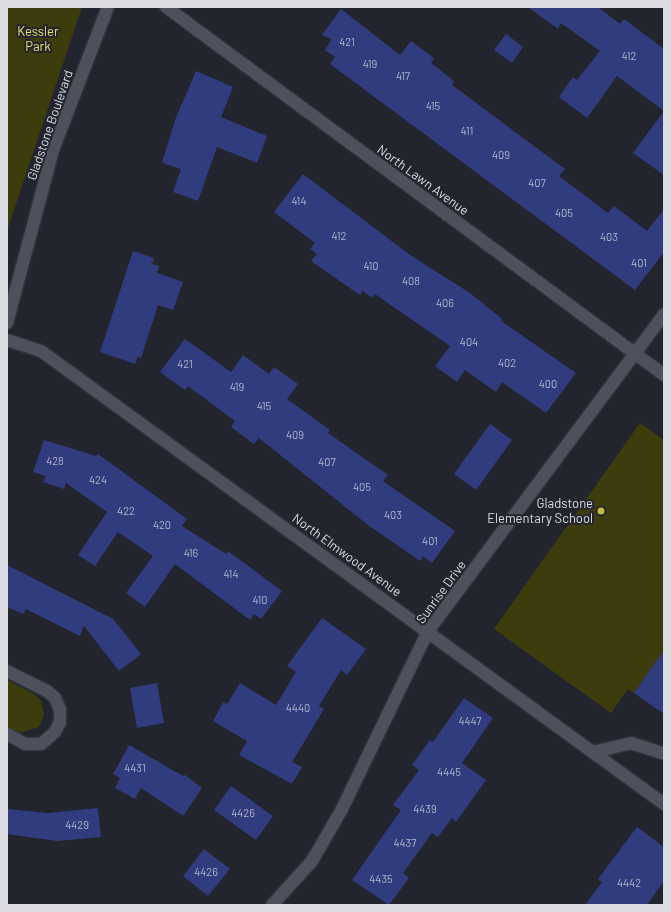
<!DOCTYPE html>
<html>
<head>
<meta charset="utf-8">
<style>
  body { margin:0 }
  #map { position:relative; width:671px; height:912px; overflow:hidden; background:#22252e; font-family:Barlow,sans-serif }
  div>[style] { position:absolute }
  .green>* { inset:0; background:#3d3c0d }
  .building>* { inset:0; background:#303c7d }
  .roads { filter:drop-shadow(0 0 1px #3d3f47) drop-shadow(0 0 1px #3d3f47) }
  .minor>* { height:12px; margin:-6px; padding:0 6px; transform-origin:6px; border-radius:6px; background:#4e515b }
  .dots>* { width:11px; height:11px; translate:-50% -50%; box-sizing:border-box; border:2px solid #22252e; border-radius:50% }
  span { translate:-50% -50%; white-space:nowrap; text-align:center; line-height:1.15; -webkit-text-stroke:4px #22252e; paint-order:stroke }
  .number-label { font-size:11px; color:#b0b4c9 }
  .number-label span { -webkit-text-stroke-width:0 }
  .park-label { font-size:13px; color:#e4e26c }
  .street-label { font-size:13px; color:#dadce2 }
  .poi-label { font-size:13px; color:#dadce2 }
  .right { translate:-100% -50%; text-align:right }
  .frame { position:absolute; inset:0; border:8px solid #dadce2; pointer-events:none }
</style>
</head>
<body>
<div id="map">
  <div class="green">
    <div style="clip-path:polygon(7px 7px,82px 7px,7px 231px)"></div>
    <div style="clip-path:polygon(640px 423px,664px 440px,664px 654px,634px 693px,628px 689px,611px 713px,494px 629px)"></div>
    <div style="clip-path:polygon(7px 680px,34px 694px,41px 701px,44px 715px,39px 727px,20px 733px,7px 728px)"></div>
  </div>
  <div class="building">
    <div style="clip-path:polygon(528px 7px,598px 7px,620px 24px,624px 19px,664px 49px,664px 175px,633px 153px,664px 111px,617px 76px,587px 118px,559px 97px,573px 77px,577px 80px,600px 51px,561px 23px,558px 29px)"></div>
    <div style="clip-path:polygon(341px 9px,400px 55px,411px 41px,434px 58px,431px 63px,454px 81px,452px 85px,565px 169px,559px 176px,608px 213px,614px 206px,647px 231px,664px 209px,664px 252px,635px 290px,330px 64px,335px 57px,325px 50px,332px 39px,322px 35px)"></div>
    <div style="clip-path:polygon(506px 34px,523px 47px,512px 63px,494px 50px)"></div>
    <div style="clip-path:polygon(196px 71px,233px 87px,221px 117px,267px 136px,257px 163px,217px 147px,198px 201px,173px 192px,181px 169px,162px 163px,175px 120px)"></div>
    <div style="clip-path:polygon(303px 174px,410px 255px,470px 293px,502px 319px,501px 321px,576px 373px,546px 413px,502px 382px,496px 392px,465px 370px,457px 382px,435px 366px,450px 346px,375px 294px,372px 298px,363px 291px,360px 295px,311px 261px,317px 254px,310px 249px,315px 243px,274px 212px)"></div>
    <div style="clip-path:polygon(133px 251px,154px 258px,152px 264px,159px 266px,157px 273px,183px 282px,173px 310px,158px 305px,141px 358px,138px 356px,135px 364px,100px 352px)"></div>
    <div style="clip-path:polygon(185px 339px,231px 372px,243px 355px,269px 374px,274px 367px,298px 384px,287px 399px,330px 430px,328px 433px,388px 475px,383px 481px,455px 531px,432px 563px,423px 556px,420px 561px,368px 525px,259px 438px,254px 444px,231px 427px,235px 421px,188px 386px,185px 390px,160px 372px)"></div>
    <div style="clip-path:polygon(490px 424px,512px 440px,476px 490px,454px 474px)"></div>
    <div style="clip-path:polygon(44px 440px,96px 456px,98px 454px,187px 519px,182px 526px,226px 554px,228px 551px,282px 591px,261px 619px,254px 614px,250px 620px,175px 564px,145px 607px,126px 593px,153px 556px,118px 532px,95px 566px,78px 555px,107px 512px,66px 483px,64px 489px,43px 482px,46px 476px,33px 472px)"></div>
    <div style="clip-path:polygon(7px 565px,113px 619px,141px 654px,119px 671px,84px 626px,80px 636px,26px 609px,23px 614px,7px 607px)"></div>
    <div style="clip-path:polygon(322px 618px,366px 649px,347px 675px,341px 670px,319px 706px,324px 709px,292px 762px,302px 767px,292px 784px,239px 755px,247px 741px,213px 721px,223px 702px,227px 704px,240px 683px,276px 705px,296px 672px,287px 666px)"></div>
    <div style="clip-path:polygon(664px 650px,664px 714px,634px 693px)"></div>
    <div style="clip-path:polygon(157px 683px,164px 723px,137px 728px,130px 688px)"></div>
    <div style="clip-path:polygon(464px 698px,493px 718px,462px 763px,486px 780px,456px 822px,452px 818px,438px 837px,432px 833px,403px 873px,409px 878px,389px 905px,352px 880px,401px 810px,393px 805px,419px 770px,412px 765px,430px 740px,433px 742px)"></div>
    <div style="clip-path:polygon(129px 745px,183px 776px,185px 775px,202px 788px,183px 816px,141px 788px,135px 799px,115px 788px,120px 778px,113px 774px)"></div>
    <div style="clip-path:polygon(231px 786px,273px 816px,256px 840px,214px 810px)"></div>
    <div style="clip-path:polygon(98px 808px,101px 837px,57px 841px,7px 834px,7px 809px,48px 813px)"></div>
    <div style="clip-path:polygon(637px 827px,664px 847px,664px 881px,647px 905px,585px 905px,602px 882px,598px 879px)"></div>
    <div style="clip-path:polygon(204px 849px,230px 869px,208px 896px,183px 876px)"></div>
  </div>
  <div class="roads">
    <div class="minor">
      <div style="left:166px;top:7px;width:619px;rotate:36.46deg"></div>
      <div style="left:7px;top:323px;width:179px;rotate:-75.1deg"></div>
      <div style="left:53px;top:150px;width:153px;rotate:-69deg"></div>
      <div style="left:7px;top:340px;width:36px;rotate:18deg"></div>
      <div style="left:41px;top:351px;width:770px;rotate:36.02deg"></div>
      <div style="left:7px;top:671px;width:45px;rotate:26.6deg"></div>
      <div style="left:47px;top:691px;width:11px;rotate:41deg"></div>
      <div style="left:55px;top:698px;width:13px;rotate:67deg"></div>
      <div style="left:60px;top:710px;width:12px;rotate:90deg"></div>
      <div style="left:60px;top:722px;width:11px;rotate:117deg"></div>
      <div style="left:55px;top:732px;width:18px;rotate:139deg"></div>
      <div style="left:41px;top:744px;width:16px;rotate:180deg"></div>
      <div style="left:25px;top:744px;width:21px;rotate:-151deg"></div>
      <div style="left:593px;top:752px;width:39px;rotate:-13deg"></div>
      <div style="left:631px;top:743px;width:35px;rotate:18deg"></div>
      <div style="left:272px;top:905px;width:59px;rotate:-47.7deg"></div>
      <div style="left:312px;top:861px;width:60px;rotate:-60deg"></div>
      <div style="left:342px;top:809px;width:198px;rotate:-64.2deg"></div>
      <div style="left:428px;top:631px;width:395px;rotate:-53.3deg"></div>
    </div>
  </div>
  <div class="dots">
    <div style="left:601px;top:511px;background:#c0be40"></div>
  </div>
  <div class="number-label">
    <span style="left:347px;top:42px">421</span>
    <span style="left:629px;top:56px">412</span>
    <span style="left:370px;top:64px">419</span>
    <span style="left:403px;top:76px">417</span>
    <span style="left:433px;top:106px">415</span>
    <span style="left:467px;top:131px">411</span>
    <span style="left:501px;top:155px">409</span>
    <span style="left:537px;top:183px">407</span>
    <span style="left:299px;top:201px">414</span>
    <span style="left:564px;top:213px">405</span>
    <span style="left:339px;top:236px">412</span>
    <span style="left:609px;top:237px">403</span>
    <span style="left:639px;top:263px">401</span>
    <span style="left:371px;top:266px">410</span>
    <span style="left:411px;top:281px">408</span>
    <span style="left:445px;top:303px">406</span>
    <span style="left:469px;top:342px">404</span>
    <span style="left:507px;top:363px">402</span>
    <span style="left:185px;top:364px">421</span>
    <span style="left:548px;top:384px">400</span>
    <span style="left:237px;top:387px">419</span>
    <span style="left:264px;top:406px">415</span>
    <span style="left:295px;top:435px">409</span>
    <span style="left:55px;top:461px">428</span>
    <span style="left:327px;top:462px">407</span>
    <span style="left:98px;top:480px">424</span>
    <span style="left:362px;top:487px">405</span>
    <span style="left:126px;top:511px">422</span>
    <span style="left:393px;top:515px">403</span>
    <span style="left:162px;top:525px">420</span>
    <span style="left:430px;top:541px">401</span>
    <span style="left:191px;top:553px">416</span>
    <span style="left:231px;top:574px">414</span>
    <span style="left:260px;top:600px">410</span>
    <span style="left:298px;top:708px">4440</span>
    <span style="left:470px;top:721px">4447</span>
    <span style="left:135px;top:768px">4431</span>
    <span style="left:449px;top:772px">4445</span>
    <span style="left:425px;top:809px">4439</span>
    <span style="left:243px;top:813px">4426</span>
    <span style="left:77px;top:825px">4429</span>
    <span style="left:405px;top:843px">4437</span>
    <span style="left:206px;top:872px">4426</span>
    <span style="left:381px;top:879px">4435</span>
    <span style="left:629px;top:883px">4442</span>
  </div>
  <div class="park-label">
    <span style="left:38px;top:39px">Kessler<br>Park</span>
  </div>
  <div class="street-label">
    <span style="left:50px;top:125px;rotate:-71deg">Gladstone Boulevard</span>
    <span style="left:423px;top:180px;rotate:36deg">North Lawn Avenue</span>
    <span style="left:347px;top:555px;rotate:36deg">North Elmwood Avenue</span>
    <span style="left:441px;top:592px;rotate:-54deg">Sunrise Drive</span>
  </div>
  <div class="poi-label">
    <span class="right" style="left:593px;top:511px">Gladstone<br>Elementary School</span>
  </div>
  <div class="frame"></div>
</div>
</body>
</html>
